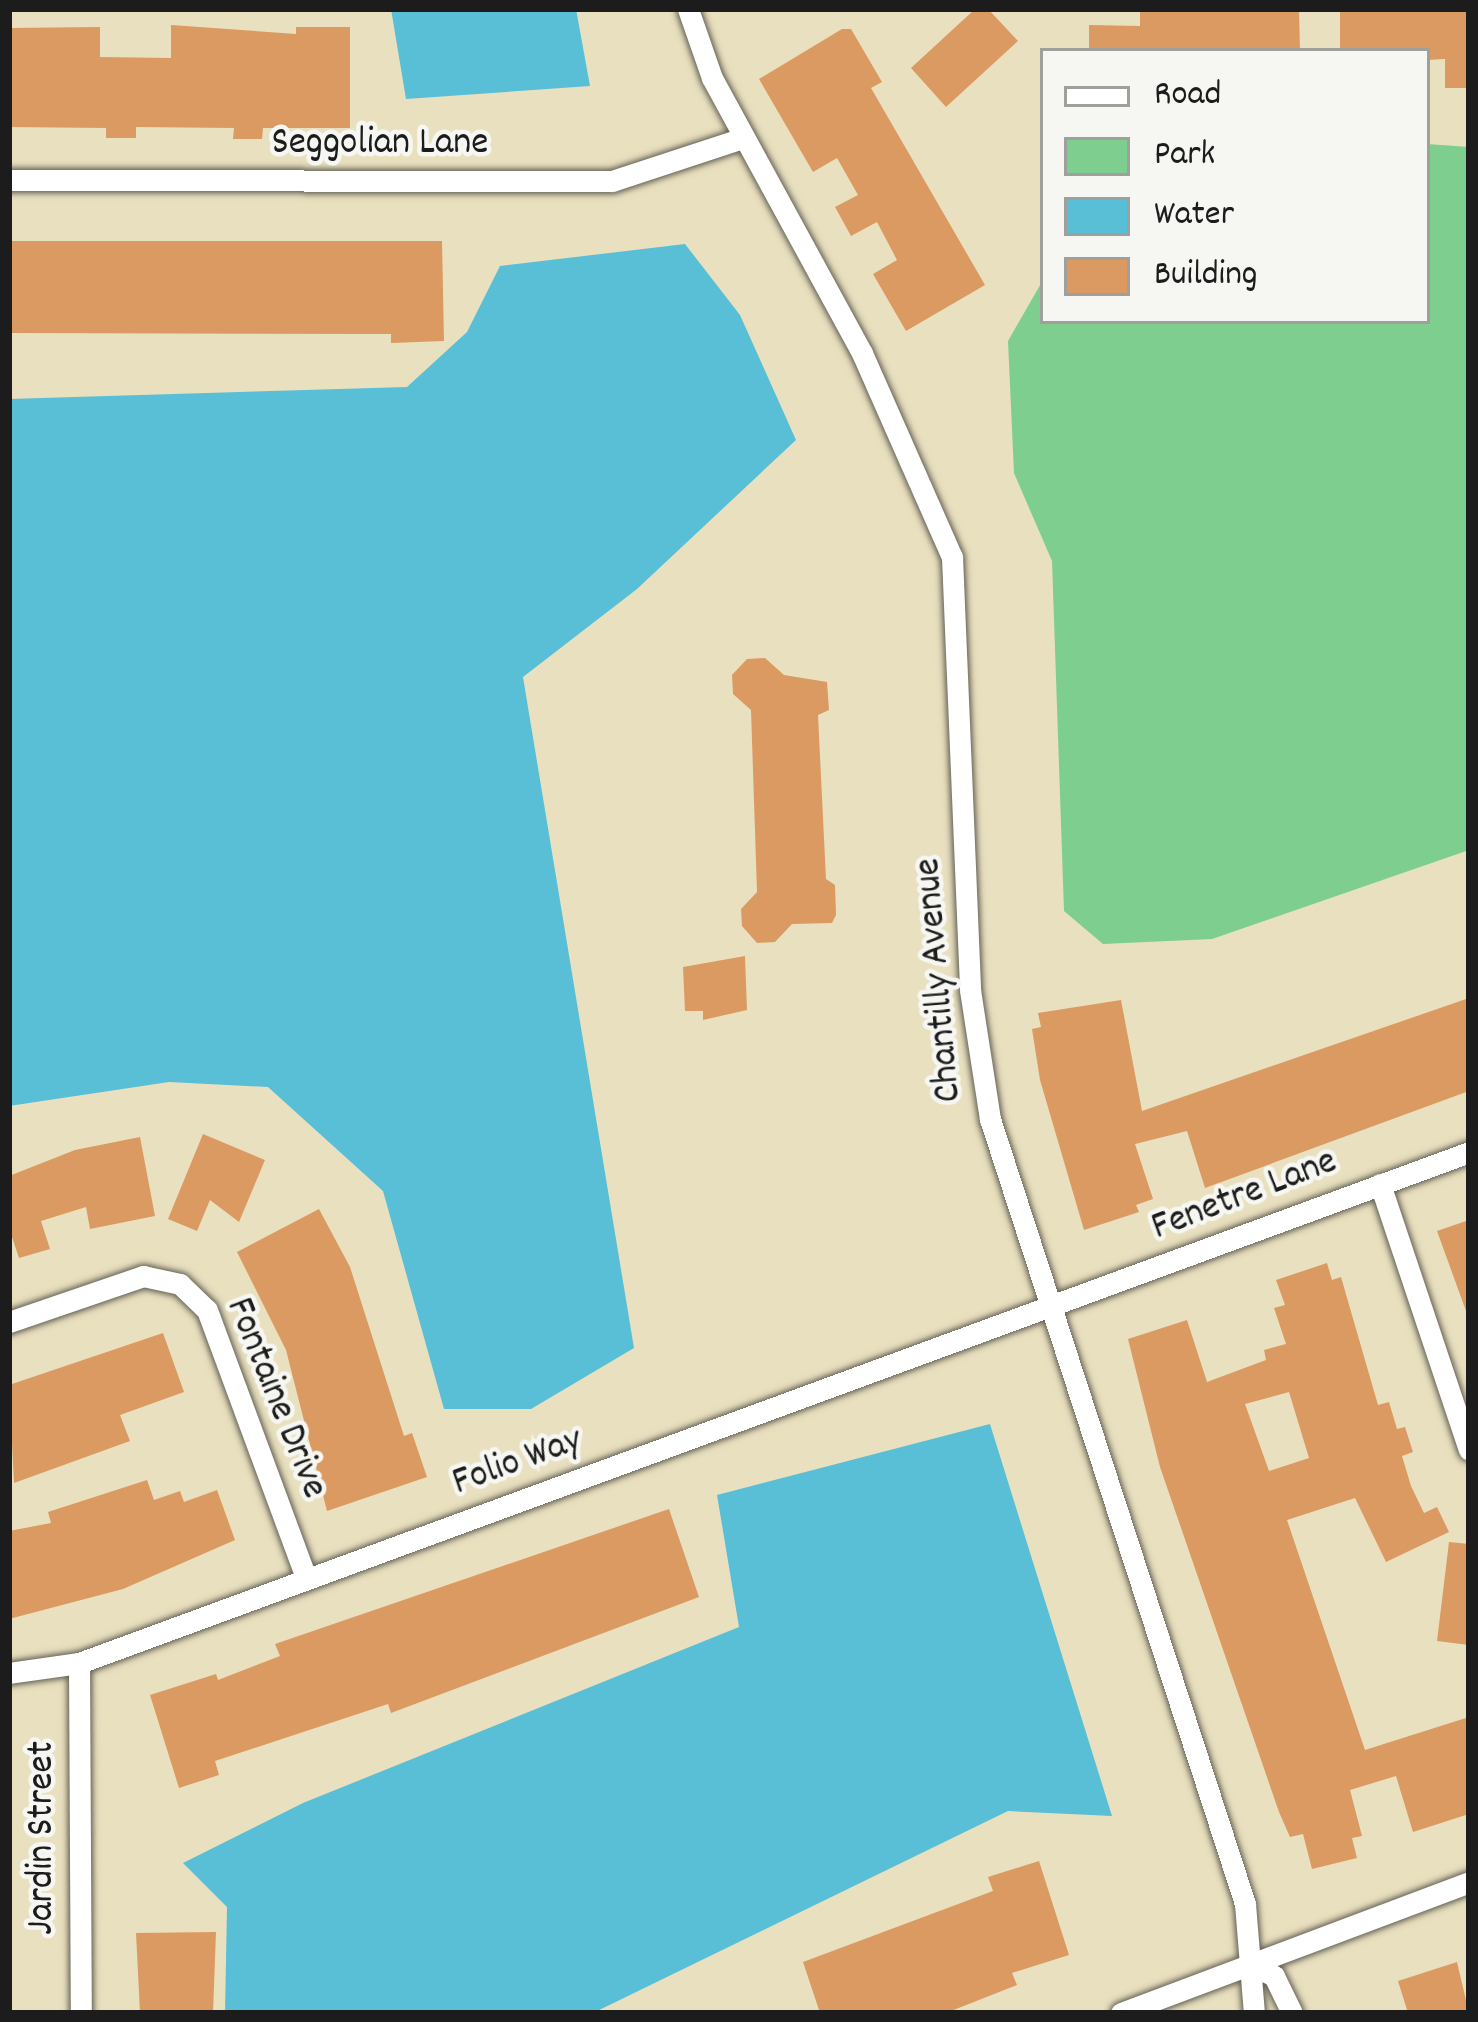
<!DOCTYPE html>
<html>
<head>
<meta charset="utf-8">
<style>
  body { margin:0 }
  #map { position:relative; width:1478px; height:2022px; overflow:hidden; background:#e9e0bf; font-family:Dekko,sans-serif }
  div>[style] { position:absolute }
  .green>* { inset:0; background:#7dce8f }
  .water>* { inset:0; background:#59bfd6 }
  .building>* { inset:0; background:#db9a61 }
  .roads { filter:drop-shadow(0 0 3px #646155) drop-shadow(0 0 3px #646155) }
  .minor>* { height:21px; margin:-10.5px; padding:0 10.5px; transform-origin:10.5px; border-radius:10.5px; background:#fff }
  span { translate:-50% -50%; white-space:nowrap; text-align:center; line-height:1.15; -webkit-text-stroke:9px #f6f6f2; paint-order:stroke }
  .street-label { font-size:39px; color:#1c1c1c }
  .frame { position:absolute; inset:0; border:12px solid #1c1c1c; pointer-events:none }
  .legend { position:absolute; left:1040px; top:48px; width:390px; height:276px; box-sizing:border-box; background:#f6f6f2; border:3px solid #9f9f9c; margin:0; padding:15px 21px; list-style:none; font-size:36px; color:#1c1c1c }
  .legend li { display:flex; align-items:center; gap:24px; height:60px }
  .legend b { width:60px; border:3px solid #9f9f9c }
</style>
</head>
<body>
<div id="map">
  <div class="green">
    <div style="clip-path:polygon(1427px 144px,1469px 147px,1469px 850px,1212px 939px,1103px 944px,1064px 911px,1052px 561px,1014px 473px,1008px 341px,1043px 280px,1043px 321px,1427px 321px)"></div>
  </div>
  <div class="water">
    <div style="clip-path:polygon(391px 9px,576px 9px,590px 86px,406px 99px)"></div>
    <div style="clip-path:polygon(685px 244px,740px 315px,796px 440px,637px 589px,523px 677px,634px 1348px,531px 1409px,444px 1409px,383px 1191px,268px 1087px,169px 1082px,9px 1106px,9px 399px,407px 387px,467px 332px,500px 266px)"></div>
    <div style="clip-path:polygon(990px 1424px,1112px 1816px,1008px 1811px,593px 2013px,225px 2013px,227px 1907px,183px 1863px,303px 1803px,739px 1627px,717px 1495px)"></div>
  </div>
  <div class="building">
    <div style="clip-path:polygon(975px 9px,988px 9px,1018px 41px,946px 107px,911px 68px)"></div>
    <div style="clip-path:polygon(1140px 9px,1299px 9px,1300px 51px,1089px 51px,1089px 25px,1140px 26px)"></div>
    <div style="clip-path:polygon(1340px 9px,1469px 9px,1469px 88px,1445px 88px,1445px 59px,1427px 60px,1427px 51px,1340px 51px)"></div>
    <div style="clip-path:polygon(171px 25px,296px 34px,296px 27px,350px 27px,350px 128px,263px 128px,262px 139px,233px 139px,234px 128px,136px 127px,136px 138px,106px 138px,106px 128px,9px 127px,9px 28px,100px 27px,100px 57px,171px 58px)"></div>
    <div style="clip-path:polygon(842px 29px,851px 29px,882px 82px,871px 88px,985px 285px,906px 331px,873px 274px,897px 260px,877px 222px,851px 236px,835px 207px,858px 195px,837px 158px,813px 172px,759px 79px)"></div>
    <div style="clip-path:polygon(11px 241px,442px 241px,444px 341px,391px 343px,391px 334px,10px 333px)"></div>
    <div style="clip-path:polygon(765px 658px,784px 675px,827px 682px,829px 710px,818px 715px,826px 879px,835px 885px,836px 915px,832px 923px,792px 924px,775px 942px,757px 943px,742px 926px,741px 909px,757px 892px,751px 710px,733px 694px,732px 675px,747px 659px)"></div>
    <div style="clip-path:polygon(745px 956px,747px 1010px,703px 1020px,703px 1011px,685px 1011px,683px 967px)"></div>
    <div style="clip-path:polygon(1469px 998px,1469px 1091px,1205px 1188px,1187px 1131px,1135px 1144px,1153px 1199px,1136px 1205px,1139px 1212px,1084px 1230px,1040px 1080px,1032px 1029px,1041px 1027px,1038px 1013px,1121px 1000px,1142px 1111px)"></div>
    <div style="clip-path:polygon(203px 1134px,265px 1160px,239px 1222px,210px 1200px,197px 1231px,168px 1219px)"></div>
    <div style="clip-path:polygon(140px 1137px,155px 1216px,90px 1229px,86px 1207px,41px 1221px,50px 1249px,19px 1258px,9px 1228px,9px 1176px,75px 1150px)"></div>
    <div style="clip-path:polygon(319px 1209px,350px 1267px,404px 1436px,412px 1433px,427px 1477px,327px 1511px,286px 1350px,237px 1252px)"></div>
    <div style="clip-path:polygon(1469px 1220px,1469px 1311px,1466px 1311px,1437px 1231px)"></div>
    <div style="clip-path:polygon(evenodd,1327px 1263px,1332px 1280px,1341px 1277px,1378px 1405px,1389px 1402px,1397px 1429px,1405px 1427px,1413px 1452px,1402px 1456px,1411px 1486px,1424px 1513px,1437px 1507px,1449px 1532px,1386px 1562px,1355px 1498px,1287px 1520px,1365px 1750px,1469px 1717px,1469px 1814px,1413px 1832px,1396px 1776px,1350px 1790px,1362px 1836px,1352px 1838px,1357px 1858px,1312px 1869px,1303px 1834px,1290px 1837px,1279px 1812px,1160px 1467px,1128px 1339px,1187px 1320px,1207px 1382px,1266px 1360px,1264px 1350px,1286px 1344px,1274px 1308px,1285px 1305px,1276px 1280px,1327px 1263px,1289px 1392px,1309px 1458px,1269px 1471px,1245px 1404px,1289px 1392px)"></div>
    <div style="clip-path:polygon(163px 1333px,184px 1392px,120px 1415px,130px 1441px,14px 1483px,9px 1385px)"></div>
    <div style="clip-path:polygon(147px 1480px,154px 1500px,180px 1491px,184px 1502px,217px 1490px,235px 1540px,123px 1589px,9px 1619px,9px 1531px,51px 1523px,48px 1512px)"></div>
    <div style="clip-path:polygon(669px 1509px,699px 1597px,391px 1713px,388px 1704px,215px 1761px,219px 1775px,179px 1788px,150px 1695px,216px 1674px,218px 1680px,280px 1656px,275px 1644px)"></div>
    <div style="clip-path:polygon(1449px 1542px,1469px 1544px,1469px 1645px,1437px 1641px)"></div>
    <div style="clip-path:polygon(1039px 1861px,1069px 1955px,1012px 1973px,1017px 1985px,946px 2013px,820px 2013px,803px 1962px,993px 1891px,988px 1877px)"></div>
    <div style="clip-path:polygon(216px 1932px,213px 2013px,140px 2013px,136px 1933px)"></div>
    <div style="clip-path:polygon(1457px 1962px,1469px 2013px,1408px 2013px,1398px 1981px)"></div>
  </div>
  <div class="roads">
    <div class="minor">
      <div style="left:688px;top:9px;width:73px;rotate:70.8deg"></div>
      <div style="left:712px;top:78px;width:313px;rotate:61.4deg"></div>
      <div style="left:862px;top:353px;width:223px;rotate:66.2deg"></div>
      <div style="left:952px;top:557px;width:433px;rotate:87.6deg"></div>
      <div style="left:970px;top:990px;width:131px;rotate:81.2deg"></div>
      <div style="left:990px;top:1119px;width:825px;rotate:72deg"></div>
      <div style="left:1245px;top:1904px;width:109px;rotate:85.3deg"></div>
      <div style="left:9px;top:180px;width:603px;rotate:0.1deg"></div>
      <div style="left:612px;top:181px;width:138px;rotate:-18.2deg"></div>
      <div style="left:1380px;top:1184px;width:280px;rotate:71.5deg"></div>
      <div style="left:9px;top:1322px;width:142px;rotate:-18.9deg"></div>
      <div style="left:143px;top:1276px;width:38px;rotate:12deg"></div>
      <div style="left:180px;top:1284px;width:37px;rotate:44deg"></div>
      <div style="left:207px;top:1310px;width:286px;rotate:69.7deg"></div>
      <div style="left:79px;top:1663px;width:350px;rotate:89.7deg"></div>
      <div style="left:9px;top:1673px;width:71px;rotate:-8.1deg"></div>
      <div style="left:79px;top:1663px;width:1481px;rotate:-20.18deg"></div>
      <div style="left:1252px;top:1966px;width:24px;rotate:24deg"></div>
      <div style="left:1274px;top:1976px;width:41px;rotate:64.1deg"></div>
      <div style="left:1121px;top:2013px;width:372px;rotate:-20.6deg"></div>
    </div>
  </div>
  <div class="street-label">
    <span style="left:380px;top:145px">Seggolian Lane</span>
    <span style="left:941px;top:980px;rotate:-95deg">Chantilly Avenue</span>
    <span style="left:1245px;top:1197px;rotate:-21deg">Fenetre Lane</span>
    <span style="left:274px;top:1399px;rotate:68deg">Fontaine Drive</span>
    <span style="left:518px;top:1464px;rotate:-20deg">Folio Way</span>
    <span style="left:44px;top:1838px;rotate:-90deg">Jardin Street</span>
  </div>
  <div class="frame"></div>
  <ul class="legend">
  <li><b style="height:15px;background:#fff"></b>Road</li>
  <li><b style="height:33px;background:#7dce8f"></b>Park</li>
  <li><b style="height:33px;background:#59bfd6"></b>Water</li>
  <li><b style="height:33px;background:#db9a61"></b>Building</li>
  </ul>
</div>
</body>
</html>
